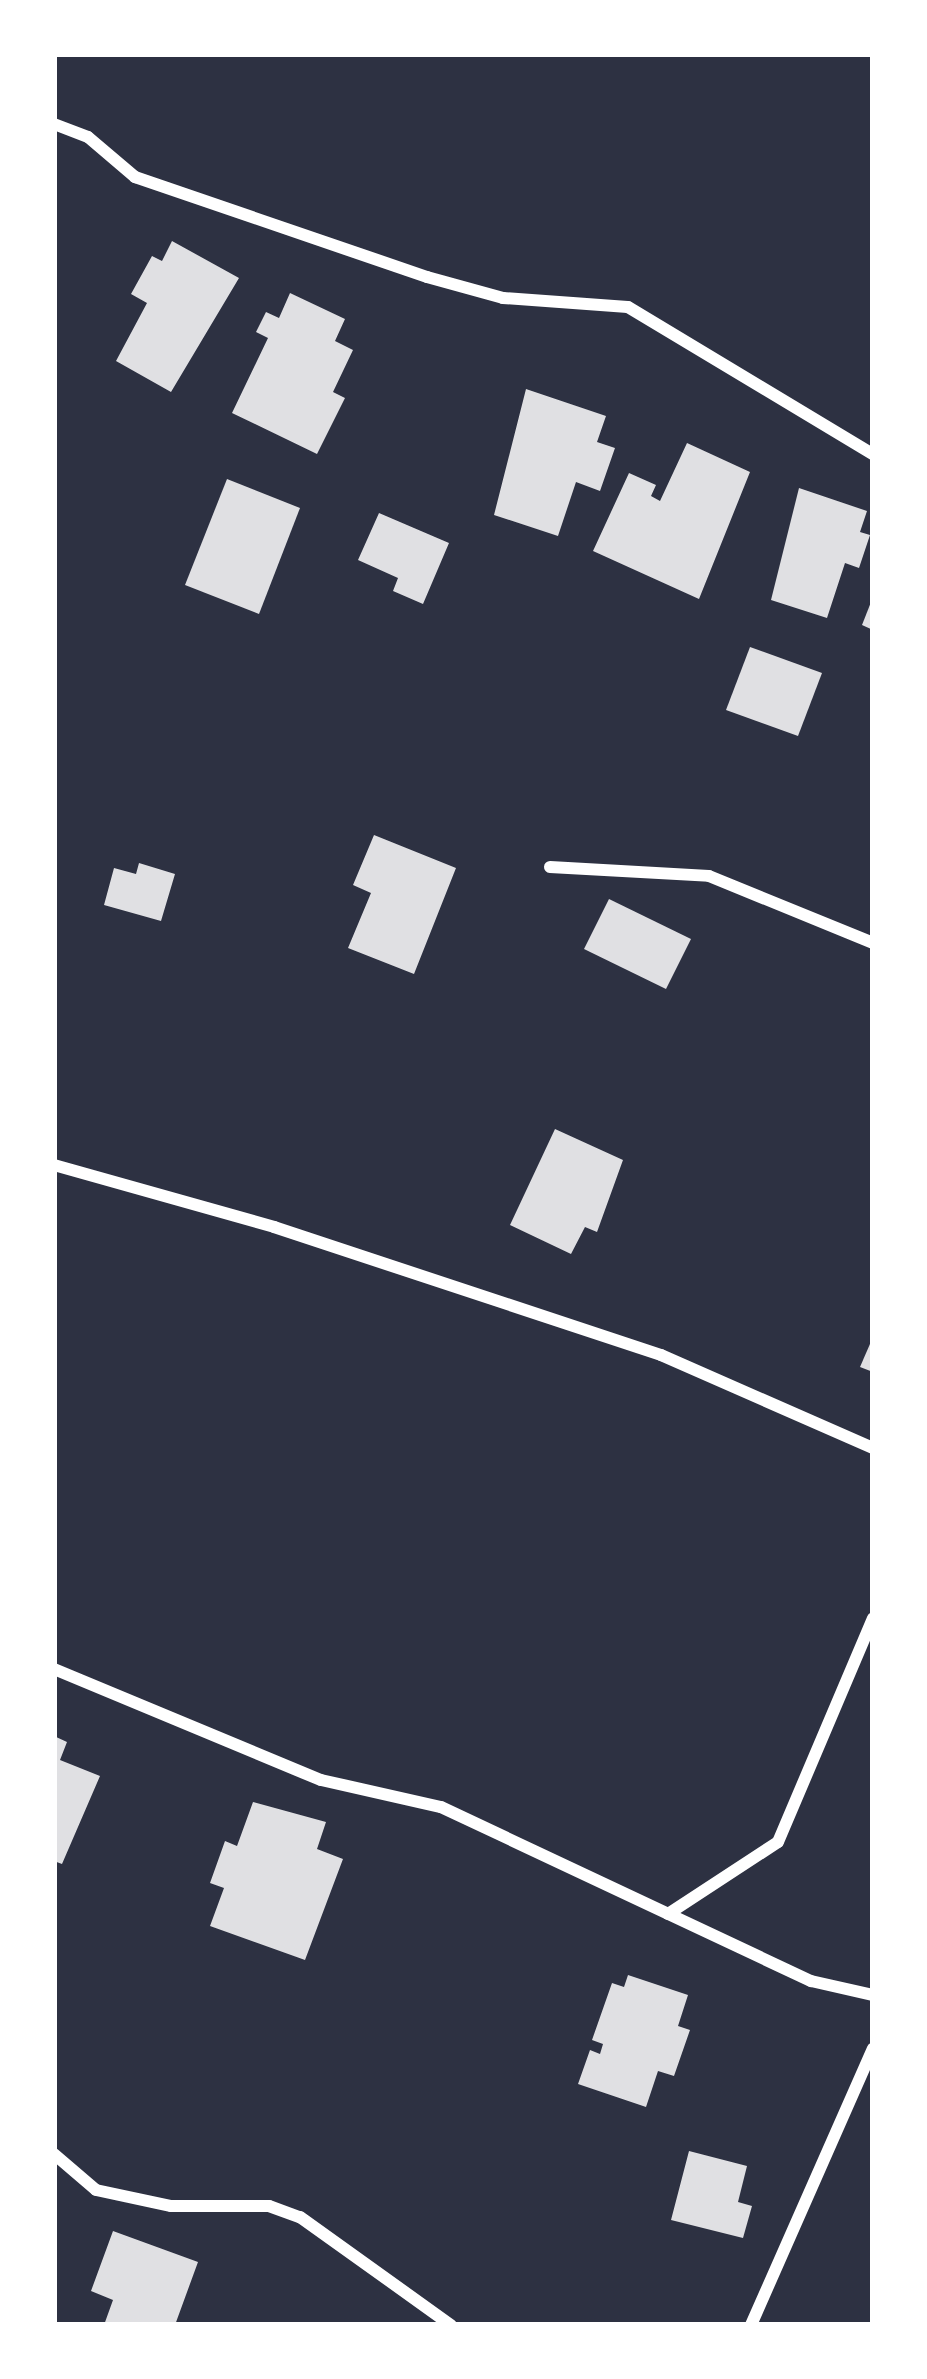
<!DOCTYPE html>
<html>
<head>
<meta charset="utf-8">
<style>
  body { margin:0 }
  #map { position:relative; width:927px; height:2379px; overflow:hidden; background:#2d3142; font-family:Inter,sans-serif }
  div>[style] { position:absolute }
  .building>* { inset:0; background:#e0e0e3 }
  .minor>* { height:12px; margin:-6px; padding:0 6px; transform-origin:6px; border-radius:6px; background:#fff }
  span { translate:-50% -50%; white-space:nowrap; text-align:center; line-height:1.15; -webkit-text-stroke:9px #fff; paint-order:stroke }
  .frame { position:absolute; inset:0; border:57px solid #fff; pointer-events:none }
</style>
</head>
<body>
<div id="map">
  <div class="building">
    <div style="clip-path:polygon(172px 241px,239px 278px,171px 392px,116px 361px,147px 303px,131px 294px,152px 256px,162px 261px)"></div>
    <div style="clip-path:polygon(290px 293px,345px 319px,335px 341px,353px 350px,333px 392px,345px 398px,317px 454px,232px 413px,268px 338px,256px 332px,266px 312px,279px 318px)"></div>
    <div style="clip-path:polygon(526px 389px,606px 416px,597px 442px,615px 448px,600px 491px,576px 482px,558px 536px,494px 515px)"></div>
    <div style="clip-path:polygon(687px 443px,750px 472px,699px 599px,593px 551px,629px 473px,656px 485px,651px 496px,660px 501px)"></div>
    <div style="clip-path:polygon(227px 479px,300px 508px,259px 614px,185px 585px)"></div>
    <div style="clip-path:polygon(799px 488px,867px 511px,860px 532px,870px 535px,859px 568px,845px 563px,827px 618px,771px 600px)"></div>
    <div style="clip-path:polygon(379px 513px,449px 543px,423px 604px,393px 591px,398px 578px,358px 560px)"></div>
    <div style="clip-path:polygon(873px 597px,873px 630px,862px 625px)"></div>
    <div style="clip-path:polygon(750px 647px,822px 673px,798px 736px,726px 710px)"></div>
    <div style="clip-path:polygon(374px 835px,456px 868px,414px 974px,348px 948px,371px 893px,353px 885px)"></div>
    <div style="clip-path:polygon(139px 863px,175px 874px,161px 921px,104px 905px,114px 868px,136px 874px)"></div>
    <div style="clip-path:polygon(609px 899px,691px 939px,666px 989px,584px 949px)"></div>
    <div style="clip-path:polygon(555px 1129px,623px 1160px,597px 1232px,585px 1227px,571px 1254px,510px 1225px)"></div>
    <div style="clip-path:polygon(873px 1337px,873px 1372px,860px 1367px)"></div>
    <div style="clip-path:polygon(54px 1736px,67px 1742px,60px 1760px,100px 1776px,62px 1864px,54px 1861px)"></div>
    <div style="clip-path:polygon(253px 1802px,326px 1822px,317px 1849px,343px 1859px,305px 1960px,210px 1926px,224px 1888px,210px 1883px,225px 1841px,237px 1846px)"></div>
    <div style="clip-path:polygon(628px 1975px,688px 1995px,678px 2026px,690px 2030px,674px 2076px,658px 2071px,646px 2107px,578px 2084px,590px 2050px,600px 2054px,603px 2044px,592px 2040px,612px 1983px,624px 1987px)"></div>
    <div style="clip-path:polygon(689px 2151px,747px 2166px,738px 2202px,752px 2206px,743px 2238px,671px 2220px)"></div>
    <div style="clip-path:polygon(113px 2231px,198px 2262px,175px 2325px,104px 2325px,113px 2300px,91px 2291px)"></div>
  </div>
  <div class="minor">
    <div style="left:54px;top:124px;width:36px;rotate:21deg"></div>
    <div style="left:88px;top:137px;width:62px;rotate:40.4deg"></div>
    <div style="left:135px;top:177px;width:309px;rotate:18.9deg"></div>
    <div style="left:427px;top:277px;width:79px;rotate:15.4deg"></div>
    <div style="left:503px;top:298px;width:125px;rotate:4.1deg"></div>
    <div style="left:628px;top:307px;width:286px;rotate:31deg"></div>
    <div style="left:550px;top:867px;width:159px;rotate:3.2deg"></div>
    <div style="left:709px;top:876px;width:177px;rotate:22.2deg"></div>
    <div style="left:54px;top:1165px;width:229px;rotate:15.7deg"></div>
    <div style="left:274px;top:1227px;width:408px;rotate:18.3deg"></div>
    <div style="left:661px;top:1355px;width:232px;rotate:23.7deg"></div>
    <div style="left:54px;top:1669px;width:289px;rotate:22.6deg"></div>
    <div style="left:321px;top:1780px;width:123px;rotate:12.7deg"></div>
    <div style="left:441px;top:1807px;width:409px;rotate:25.2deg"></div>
    <div style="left:811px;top:1981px;width:64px;rotate:12.7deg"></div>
    <div style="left:668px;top:1914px;width:131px;rotate:-33.2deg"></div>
    <div style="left:778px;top:1842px;width:243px;rotate:-67deg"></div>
    <div style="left:54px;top:2154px;width:55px;rotate:40.6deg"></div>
    <div style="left:96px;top:2190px;width:77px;rotate:12deg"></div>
    <div style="left:171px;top:2206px;width:98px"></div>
    <div style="left:269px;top:2206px;width:33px;rotate:20deg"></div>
    <div style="left:300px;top:2217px;width:186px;rotate:35.6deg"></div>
    <div style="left:751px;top:2325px;width:302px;rotate:-66.2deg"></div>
  </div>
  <div class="frame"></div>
</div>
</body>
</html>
